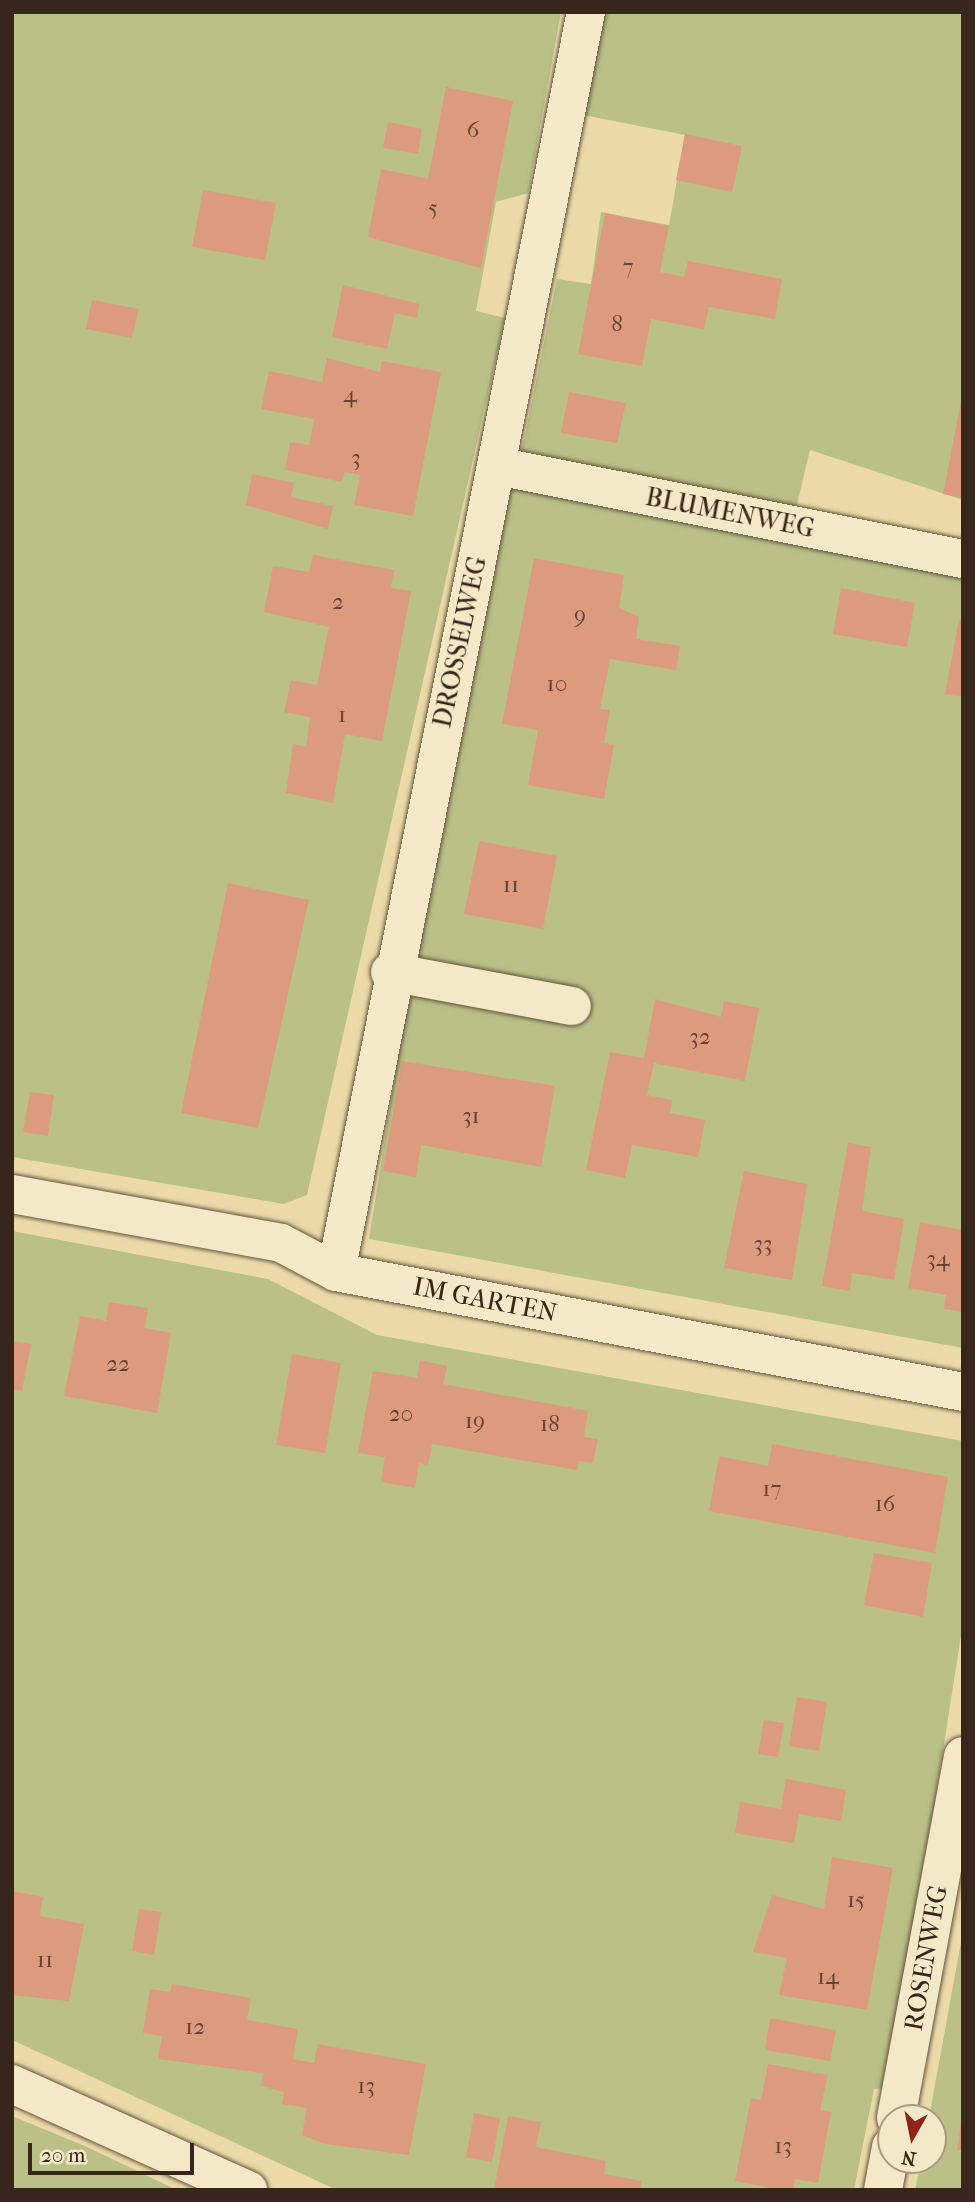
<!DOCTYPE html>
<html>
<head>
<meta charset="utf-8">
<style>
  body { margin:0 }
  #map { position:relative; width:975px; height:2202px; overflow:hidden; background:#ecdba9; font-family:"IM FELL French Canon",serif }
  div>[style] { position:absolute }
  .green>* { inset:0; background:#bac086 }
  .building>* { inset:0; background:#dd9b7d }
  .roads { filter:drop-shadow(0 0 2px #64533e) drop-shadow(0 0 2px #64533e) }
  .minor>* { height:38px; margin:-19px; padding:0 19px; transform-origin:19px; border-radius:19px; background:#f3e8c7 }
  span { translate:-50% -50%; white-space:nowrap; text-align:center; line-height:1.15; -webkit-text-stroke:5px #f3e8c7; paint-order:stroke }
  .number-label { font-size:23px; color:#604334 }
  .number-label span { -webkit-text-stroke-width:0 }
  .street-label { font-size:26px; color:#37261b }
  .frame { position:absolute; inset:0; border:14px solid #37261b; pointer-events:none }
  .north { position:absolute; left:877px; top:2104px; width:70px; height:70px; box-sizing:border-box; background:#f3e8c7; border:2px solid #a89a82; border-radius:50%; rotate:189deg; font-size:19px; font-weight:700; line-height:28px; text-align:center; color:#37261b }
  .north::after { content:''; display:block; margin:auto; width:24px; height:32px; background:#8f2418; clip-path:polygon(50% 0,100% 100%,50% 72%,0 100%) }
  .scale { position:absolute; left:28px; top:2143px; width:166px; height:32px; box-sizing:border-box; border:4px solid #37261b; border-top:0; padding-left:9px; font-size:21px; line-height:24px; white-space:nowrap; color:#37261b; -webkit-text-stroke:5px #f3e8c7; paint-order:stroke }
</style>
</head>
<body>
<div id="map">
  <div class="green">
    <div style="clip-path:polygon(12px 12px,561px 12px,528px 193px,496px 202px,476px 311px,505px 318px,307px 1195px,284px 1204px,12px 1157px)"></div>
    <div style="clip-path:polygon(604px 12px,963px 12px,963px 500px,810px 450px,795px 513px,521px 454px,557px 279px,591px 284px,601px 212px,669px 225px,685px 135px,583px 115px)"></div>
    <div style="clip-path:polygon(509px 486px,963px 577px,963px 1348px,369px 1239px,408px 995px)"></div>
    <div style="clip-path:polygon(12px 1231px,268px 1279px,377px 1335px,963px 1441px,963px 1623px,890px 2088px,874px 2089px,854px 2190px,337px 2190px,12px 2040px)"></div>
    <div style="clip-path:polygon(963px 1931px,963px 2190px,915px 2190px,921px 2160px,933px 2160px,929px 2118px)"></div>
    <div style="clip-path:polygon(12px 2116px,85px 2146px,177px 2190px,12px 2190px)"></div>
  </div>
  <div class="building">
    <div style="clip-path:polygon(446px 87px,513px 101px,481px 268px,368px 237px,381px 169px,428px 179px)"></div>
    <div style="clip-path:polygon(388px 122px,422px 129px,418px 154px,383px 148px)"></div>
    <div style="clip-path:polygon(685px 134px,742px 146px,732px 192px,676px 180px)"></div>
    <div style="clip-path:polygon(203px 190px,276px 203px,265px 260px,192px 247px)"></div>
    <div style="clip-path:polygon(605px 213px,669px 226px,660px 272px,684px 277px,688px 261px,782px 279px,775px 319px,709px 307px,704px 329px,651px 319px,642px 366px,578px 354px)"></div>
    <div style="clip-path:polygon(343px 285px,419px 304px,417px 318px,395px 313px,387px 349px,332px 337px)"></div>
    <div style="clip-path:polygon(92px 300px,139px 309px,132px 338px,86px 329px)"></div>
    <div style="clip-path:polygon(327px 358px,380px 372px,382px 361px,441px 372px,413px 516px,354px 505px,360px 475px,345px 472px,342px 482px,285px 470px,290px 442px,309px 445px,314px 419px,261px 409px,269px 371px,322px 382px)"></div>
    <div style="clip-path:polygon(569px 392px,626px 403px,617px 443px,561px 433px)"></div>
    <div style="clip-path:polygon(961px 402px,963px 402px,963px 498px,943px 494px)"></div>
    <div style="clip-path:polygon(252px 474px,294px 483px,291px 497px,333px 506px,328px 529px,246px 505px)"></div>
    <div style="clip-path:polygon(313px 555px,394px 570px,391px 588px,411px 591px,382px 741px,345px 734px,333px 803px,286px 793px,293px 744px,306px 747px,310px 717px,284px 712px,291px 680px,317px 685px,329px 627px,264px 612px,273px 566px,309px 572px)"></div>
    <div style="clip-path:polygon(534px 558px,624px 575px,619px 608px,639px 617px,636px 639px,680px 646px,676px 670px,610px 659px,600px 709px,610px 710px,604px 743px,614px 745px,604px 799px,528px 785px,538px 730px,502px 724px)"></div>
    <div style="clip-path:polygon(841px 588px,915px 603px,907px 647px,833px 634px)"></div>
    <div style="clip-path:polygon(959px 620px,963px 621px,963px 697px,945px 694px)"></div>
    <div style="clip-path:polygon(479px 841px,557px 856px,543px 929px,464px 914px)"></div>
    <div style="clip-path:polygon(228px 883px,309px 900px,258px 1128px,181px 1113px)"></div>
    <div style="clip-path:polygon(655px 999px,721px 1017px,724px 1001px,759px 1008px,745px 1081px,654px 1063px,647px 1095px,672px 1100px,670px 1113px,705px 1120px,698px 1157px,632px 1145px,625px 1178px,586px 1170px,610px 1052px,644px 1058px)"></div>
    <div style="clip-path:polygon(402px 1061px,555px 1086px,541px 1167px,421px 1145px,416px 1177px,383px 1171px)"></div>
    <div style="clip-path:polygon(30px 1092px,54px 1095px,48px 1136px,23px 1132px)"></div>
    <div style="clip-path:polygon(848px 1143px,871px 1147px,862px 1211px,904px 1219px,894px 1280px,852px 1273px,850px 1291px,822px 1286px)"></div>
    <div style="clip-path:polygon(744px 1171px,807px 1184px,792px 1280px,724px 1268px)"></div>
    <div style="clip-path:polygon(920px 1222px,963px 1230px,963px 1312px,944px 1309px,946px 1295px,908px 1288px)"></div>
    <div style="clip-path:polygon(109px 1302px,148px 1308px,145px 1328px,171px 1333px,157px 1413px,64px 1396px,80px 1316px,106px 1321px)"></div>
    <div style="clip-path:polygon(12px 1341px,31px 1344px,22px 1391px,12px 1389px)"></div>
    <div style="clip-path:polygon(292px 1354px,341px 1363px,325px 1453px,276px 1445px)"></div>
    <div style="clip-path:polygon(420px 1360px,447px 1366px,443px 1384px,588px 1411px,584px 1437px,598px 1439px,593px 1463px,579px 1461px,577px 1470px,432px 1444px,428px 1465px,419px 1463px,415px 1488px,381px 1482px,385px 1457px,358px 1453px,373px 1371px,417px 1378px)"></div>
    <div style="clip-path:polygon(772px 1444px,948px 1477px,935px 1553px,709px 1511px,719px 1456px,768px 1466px)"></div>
    <div style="clip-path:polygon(874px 1553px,932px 1563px,923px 1617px,864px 1605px)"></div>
    <div style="clip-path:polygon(797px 1697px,827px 1702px,819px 1751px,789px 1746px)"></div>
    <div style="clip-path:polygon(764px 1720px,784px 1723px,778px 1757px,758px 1754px)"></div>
    <div style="clip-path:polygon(786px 1779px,846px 1790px,841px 1821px,799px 1814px,794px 1843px,735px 1833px,740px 1802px,781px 1809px)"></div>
    <div style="clip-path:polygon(832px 1857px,893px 1868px,867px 2010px,779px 1995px,787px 1958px,753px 1952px,772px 1895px,824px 1909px)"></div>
    <div style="clip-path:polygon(12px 1891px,43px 1897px,40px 1916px,84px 1924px,69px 2001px,12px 1995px)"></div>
    <div style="clip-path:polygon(139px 1909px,161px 1912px,154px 1955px,132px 1951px)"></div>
    <div style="clip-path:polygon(172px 1984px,251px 1998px,247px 2020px,298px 2029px,293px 2059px,314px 2063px,318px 2044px,426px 2064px,409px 2155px,325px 2144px,302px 2135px,307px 2108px,282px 2104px,284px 2092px,261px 2086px,263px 2073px,158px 2059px,162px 2036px,143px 2033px,150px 1989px,170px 1992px)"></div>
    <div style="clip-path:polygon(770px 2018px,836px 2030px,830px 2061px,765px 2050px)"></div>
    <div style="clip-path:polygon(768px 2064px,828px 2075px,820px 2110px,831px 2112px,818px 2183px,795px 2179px,793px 2190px,780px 2190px,735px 2181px,751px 2098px,761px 2100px)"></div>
    <div style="clip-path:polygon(474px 2113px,500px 2118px,492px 2162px,466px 2157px)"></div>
    <div style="clip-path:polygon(508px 2116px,541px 2122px,536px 2147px,606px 2161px,604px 2174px,642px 2181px,640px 2190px,494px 2190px)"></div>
    <div style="clip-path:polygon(961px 2123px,963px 2123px,963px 2150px,957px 2150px)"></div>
  </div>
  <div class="roads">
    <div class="minor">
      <div style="left:497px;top:466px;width:475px;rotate:11.3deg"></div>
      <div style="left:390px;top:972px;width:185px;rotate:10.6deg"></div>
      <div style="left:12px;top:1194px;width:273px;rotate:10.3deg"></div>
      <div style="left:281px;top:1243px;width:62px;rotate:27.8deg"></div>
      <div style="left:336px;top:1272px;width:638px;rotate:10.83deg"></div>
      <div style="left:336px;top:1272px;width:1285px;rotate:-78.78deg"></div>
      <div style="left:12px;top:2084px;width:259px;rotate:24.2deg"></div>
      <div style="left:896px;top:2118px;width:368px;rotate:-79.5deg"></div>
      <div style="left:883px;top:2190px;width:44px;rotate:-79.5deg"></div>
    </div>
  </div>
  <div class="number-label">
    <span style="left:473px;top:130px">6</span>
    <span style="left:433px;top:208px">5</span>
    <span style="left:628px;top:267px">7</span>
    <span style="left:617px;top:324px">8</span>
    <span style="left:350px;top:395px">4</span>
    <span style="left:356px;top:458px">3</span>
    <span style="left:338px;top:602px">2</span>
    <span style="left:580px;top:615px">9</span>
    <span style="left:557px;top:684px">10</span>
    <span style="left:342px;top:715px">1</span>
    <span style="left:511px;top:885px">11</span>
    <span style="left:700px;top:1037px">32</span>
    <span style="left:471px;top:1116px">31</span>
    <span style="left:763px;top:1244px">33</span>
    <span style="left:938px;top:1259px">34</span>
    <span style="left:118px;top:1364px">22</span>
    <span style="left:401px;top:1414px">20</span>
    <span style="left:475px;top:1421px">19</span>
    <span style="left:550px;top:1424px">18</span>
    <span style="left:772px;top:1489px">17</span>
    <span style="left:885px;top:1504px">16</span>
    <span style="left:856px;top:1900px">15</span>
    <span style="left:45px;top:1960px">11</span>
    <span style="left:828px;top:1977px">14</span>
    <span style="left:195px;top:2027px">12</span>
    <span style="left:366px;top:2086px">13</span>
    <span style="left:783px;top:2146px">13</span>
  </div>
  <div class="street-label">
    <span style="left:730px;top:513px;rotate:11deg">BLUMENWEG</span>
    <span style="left:460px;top:642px;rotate:-78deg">DROSSELWEG</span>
    <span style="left:485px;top:1300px;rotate:11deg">IM GARTEN</span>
    <span style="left:926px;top:1958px;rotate:-80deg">ROSENWEG</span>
  </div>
  <div class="frame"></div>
  <div class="north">N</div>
  <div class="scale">20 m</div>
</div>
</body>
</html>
